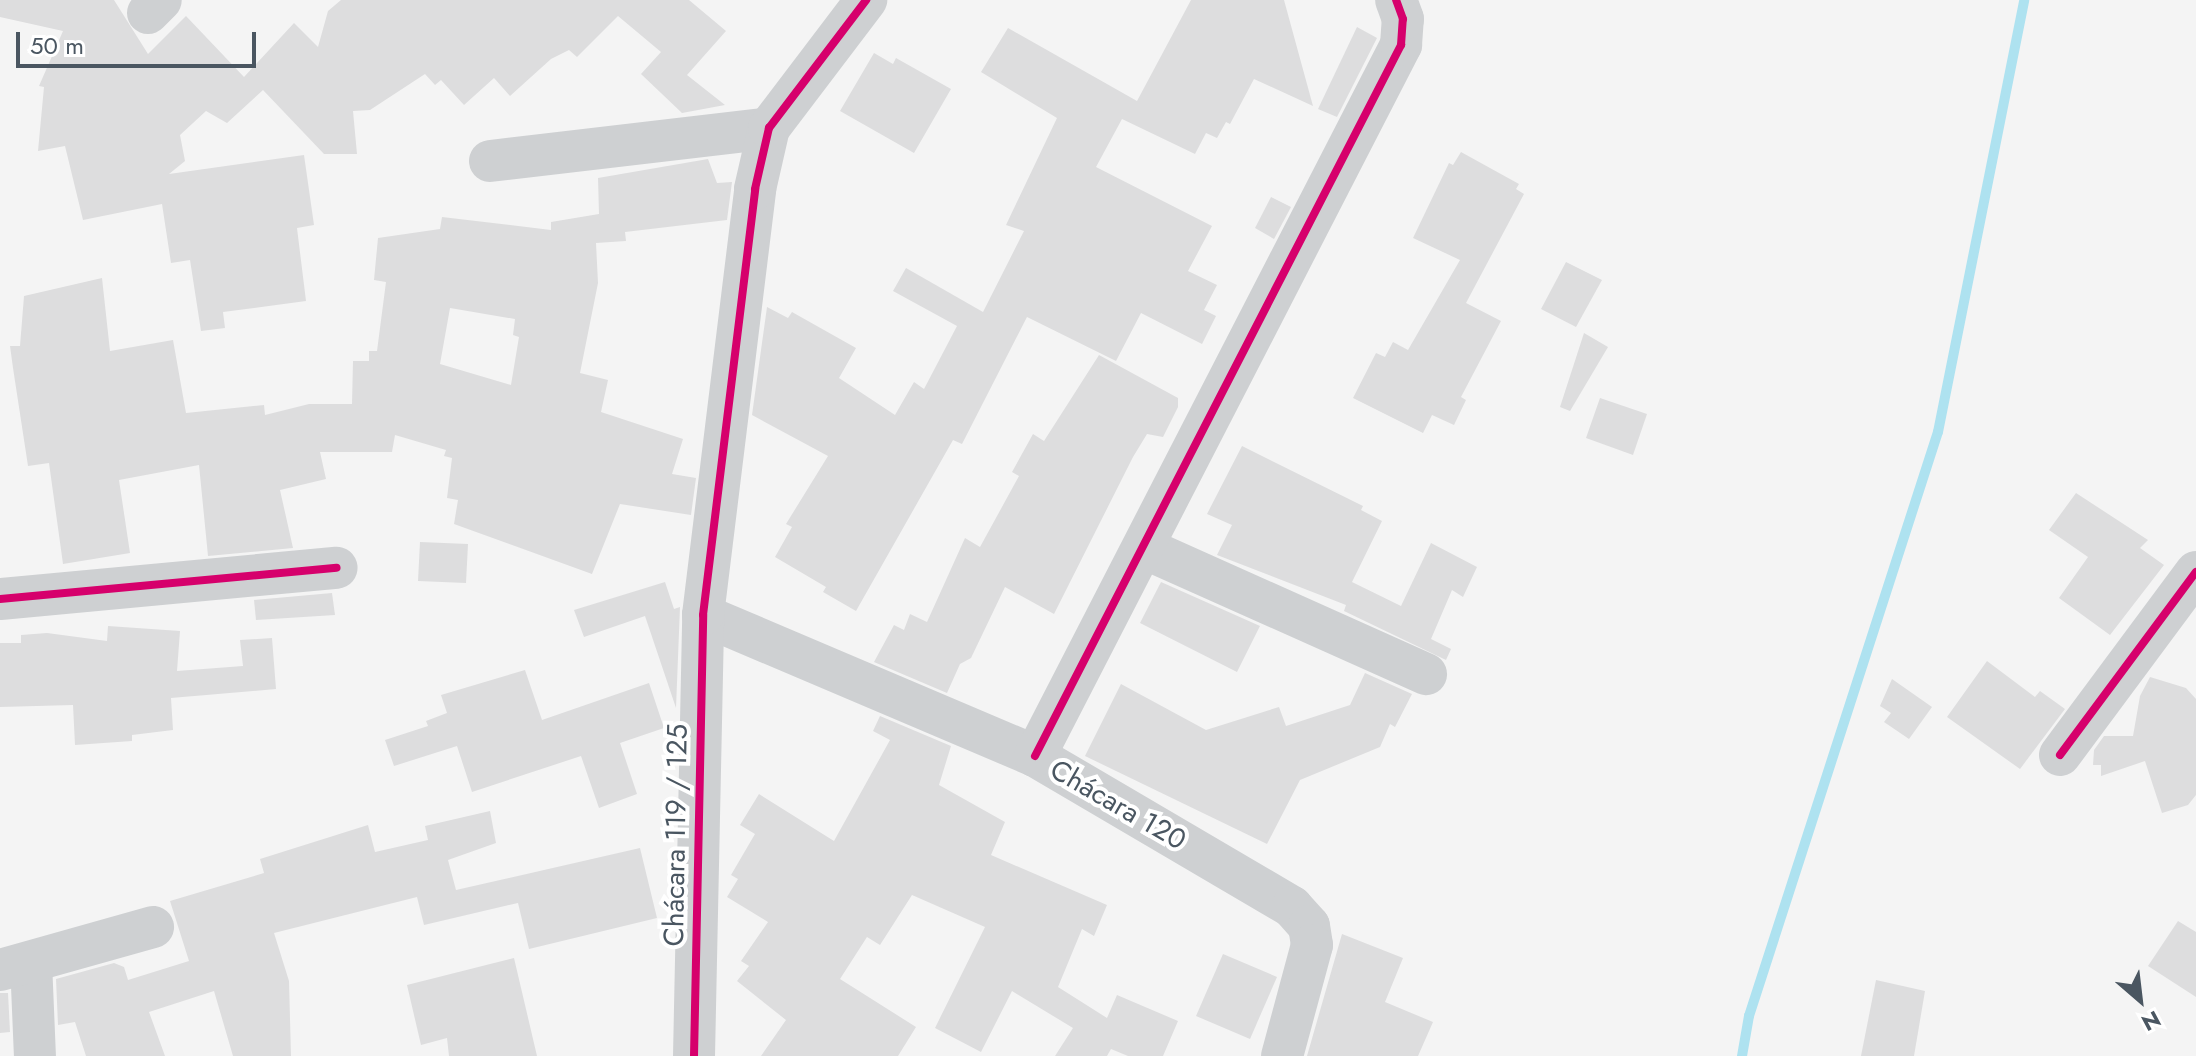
<!DOCTYPE html>
<html>
<head>
<meta charset="utf-8">
<style>
  body { margin:0 }
  #map { position:relative; width:2196px; height:1056px; overflow:hidden; background:#f4f4f4; font-family:Jost,sans-serif }
  div>[style] { position:absolute }
  .stream>* { height:10px; margin:-5px; padding:0 5px; transform-origin:5px; border-radius:5px; background:#aee2f0 }
  .building>* { inset:0; background:#ddddde }
  .minor>* { height:42px; margin:-21px; padding:0 21px; transform-origin:21px; border-radius:21px; background:#ced0d2 }
  .cycleway>* { height:8px; margin:-4px; padding:0 4px; transform-origin:4px; border-radius:4px; background:#d6006c }
  span { translate:-50% -50%; white-space:nowrap; text-align:center; line-height:1.15; -webkit-text-stroke:8px #fff; paint-order:stroke }
  .street-label { font-size:28px; color:#4a5661 }
  .north { position:absolute; left:2100px; top:960px; width:80px; height:80px; -webkit-text-stroke:6px #fff; paint-order:stroke; rotate:152deg; font-size:22px; font-weight:700; line-height:32px; text-align:center; color:#4a5661 }
  .north::after { content:''; display:block; margin:auto; width:28px; height:36px; background:#4a5661; clip-path:polygon(50% 0,100% 100%,50% 72%,0 100%) }
  .scale { position:absolute; left:16px; top:32px; width:240px; height:36px; box-sizing:border-box; border:4px solid #4a5661; border-top:0; padding-left:10px; font-size:24px; line-height:28px; white-space:nowrap; color:#4a5661; -webkit-text-stroke:6px #fff; paint-order:stroke }
</style>
</head>
<body>
<div id="map">
  <div class="stream">
    <div style="left:1742px;top:1056px;width:41px;rotate:-80.1deg"></div>
    <div style="left:1749px;top:1016px;width:614px;rotate:-72.07deg"></div>
    <div style="left:1938px;top:432px;width:440px;rotate:-78.7deg"></div>
  </div>
  <div class="building">
    <div style="clip-path:polygon(0 0,114px 0,148px 54px,186px 16px,244px 77px,294px 23px,318px 47px,328px 11px,341px 0,689px 0,726px 31px,687px 75px,725px 105px,682px 113px,641px 74px,661px 52px,618px 16px,577px 57px,569px 50px,551px 59px,510px 96px,494px 78px,464px 105px,441px 80px,435px 85px,425px 74px,370px 110px,353px 111px,357px 154px,324px 154px,263px 90px,227px 123px,206px 111px,180px 135px,185px 161px,169px 174px,304px 155px,314px 225px,297px 228px,306px 301px,223px 312px,225px 328px,201px 331px,190px 260px,171px 263px,162px 204px,83px 220px,65px 146px,38px 151px,44px 87px,39px 86px,63px 31px,0 17px)"></div>
    <div style="clip-path:polygon(1191px 0,1284px 0,1313px 106px,1254px 79px,1230px 124px,1226px 122px,1217px 138px,1206px 133px,1195px 154px,1122px 119px,1096px 167px,1212px 226px,1188px 271px,1217px 285px,1204px 310px,1216px 316px,1202px 344px,1141px 313px,1116px 361px,1027px 317px,962px 444px,953px 440px,856px 611px,823px 592px,826px 587px,775px 557px,792px 527px,786px 524px,828px 456px,752px 415px,767px 307px,788px 318px,792px 312px,856px 348px,839px 378px,895px 415px,914px 382px,924px 389px,957px 326px,893px 291px,906px 268px,983px 312px,1024px 231px,1006px 225px,1057px 118px,981px 72px,1008px 28px,1137px 101px)"></div>
    <div style="clip-path:polygon(1357px 27px,1377px 38px,1337px 117px,1318px 109px)"></div>
    <div style="clip-path:polygon(874px 53px,893px 64px,896px 58px,951px 89px,914px 153px,840px 111px)"></div>
    <div style="clip-path:polygon(1461px 152px,1519px 184px,1516px 189px,1524px 194px,1466px 303px,1501px 321px,1461px 397px,1466px 400px,1454px 425px,1432px 415px,1423px 433px,1353px 398px,1376px 353px,1385px 357px,1393px 342px,1408px 350px,1460px 260px,1413px 238px,1449px 163px,1453px 165px)"></div>
    <div style="clip-path:polygon(evenodd,708px 159px,717px 183px,732px 182px,727px 220px,625px 232px,626px 241px,596px 243px,598px 283px,580px 373px,608px 380px,601px 412px,683px 439px,672px 474px,696px 478px,691px 515px,620px 504px,592px 574px,454px 524px,458px 500px,447px 498px,452px 458px,444px 456px,446px 450px,395px 435px,392px 452px,320px 452px,326px 479px,280px 490px,293px 548px,208px 556px,199px 465px,119px 480px,130px 553px,63px 564px,49px 463px,28px 466px,13px 368px,10px 346px,20px 346px,24px 296px,102px 278px,110px 351px,173px 340px,186px 413px,264px 405px,265px 415px,309px 404px,352px 404px,353px 361px,369px 361px,369px 351px,377px 351px,386px 282px,374px 280px,378px 238px,440px 229px,442px 217px,551px 230px,551px 222px,599px 214px,598px 178px,708px 159px,450px 308px,515px 319px,513px 335px,519px 337px,511px 385px,440px 364px,450px 308px)"></div>
    <div style="clip-path:polygon(1271px 197px,1291px 207px,1274px 239px,1255px 228px)"></div>
    <div style="clip-path:polygon(1566px 262px,1602px 280px,1576px 327px,1541px 309px)"></div>
    <div style="clip-path:polygon(1584px 333px,1608px 347px,1570px 411px,1560px 407px)"></div>
    <div style="clip-path:polygon(1099px 355px,1178px 398px,1178px 407px,1163px 437px,1147px 434px,1133px 457px,1054px 614px,1005px 587px,971px 658px,960px 664px,947px 693px,874px 662px,894px 625px,904px 630px,910px 614px,927px 622px,965px 538px,980px 547px,1019px 476px,1012px 472px,1033px 434px,1044px 441px)"></div>
    <div style="clip-path:polygon(1600px 398px,1647px 414px,1633px 455px,1586px 438px)"></div>
    <div style="clip-path:polygon(1242px 446px,1363px 506px,1361px 510px,1382px 521px,1352px 582px,1401px 606px,1431px 543px,1477px 567px,1463px 597px,1452px 590px,1431px 639px,1451px 649px,1446px 660px,1344px 611px,1346px 605px,1217px 555px,1232px 525px,1207px 514px)"></div>
    <div style="clip-path:polygon(2076px 493px,2148px 540px,2140px 548px,2164px 565px,2110px 635px,2059px 598px,2088px 557px,2049px 530px)"></div>
    <div style="clip-path:polygon(420px 542px,468px 544px,466px 583px,418px 581px)"></div>
    <div style="clip-path:polygon(665px 582px,674px 609px,680px 607px,676px 708px,645px 616px,584px 637px,574px 610px)"></div>
    <div style="clip-path:polygon(1161px 582px,1260px 626px,1237px 672px,1140px 623px)"></div>
    <div style="clip-path:polygon(332px 593px,335px 615px,256px 620px,254px 600px)"></div>
    <div style="clip-path:polygon(108px 626px,180px 631px,177px 671px,243px 666px,240px 640px,272px 638px,276px 689px,171px 698px,173px 730px,132px 735px,132px 741px,75px 745px,73px 705px,0 707px,0 643px,21px 643px,21px 635px,47px 633px,107px 641px)"></div>
    <div style="clip-path:polygon(1987px 661px,2035px 697px,2040px 691px,2065px 709px,2020px 769px,1947px 717px)"></div>
    <div style="clip-path:polygon(525px 670px,542px 720px,649px 683px,664px 728px,620px 743px,637px 794px,599px 808px,581px 756px,472px 792px,457px 746px,394px 766px,385px 740px,428px 726px,426px 721px,447px 713px,441px 695px)"></div>
    <div style="clip-path:polygon(1365px 673px,1412px 694px,1395px 727px,1390px 724px,1380px 747px,1300px 780px,1267px 844px,1085px 756px,1121px 684px,1206px 730px,1279px 707px,1286px 726px,1350px 705px)"></div>
    <div style="clip-path:polygon(2150px 677px,2186px 688px,2196px 699px,2196px 795px,2188px 805px,2162px 813px,2145px 761px,2101px 776px,2101px 765px,2093px 765px,2094px 750px,2104px 736px,2133px 736px,2140px 696px)"></div>
    <div style="clip-path:polygon(1892px 679px,1932px 707px,1909px 739px,1884px 722px,1891px 713px,1880px 706px)"></div>
    <div style="clip-path:polygon(880px 716px,951px 746px,939px 785px,1005px 822px,991px 855px,1107px 905px,1094px 936px,1082px 929px,1058px 987px,1107px 1018px,1117px 995px,1178px 1021px,1163px 1056px,1128px 1056px,1111px 1049px,1107px 1056px,1055px 1056px,1073px 1028px,1012px 991px,981px 1052px,935px 1028px,985px 927px,912px 895px,880px 945px,867px 937px,840px 979px,916px 1027px,898px 1056px,761px 1056px,786px 1020px,737px 981px,749px 966px,741px 961px,768px 922px,727px 897px,738px 879px,731px 875px,755px 834px,740px 825px,759px 794px,834px 841px,890px 740px,873px 731px)"></div>
    <div style="clip-path:polygon(490px 811px,496px 843px,448px 860px,456px 890px,640px 848px,657px 918px,529px 949px,518px 903px,424px 925px,417px 897px,274px 933px,289px 981px,291px 1056px,233px 1056px,214px 991px,149px 1012px,165px 1056px,86px 1056px,75px 1022px,58px 1025px,56px 979px,114px 963px,124px 967px,128px 980px,189px 961px,170px 901px,264px 873px,260px 859px,368px 825px,375px 852px,428px 840px,425px 826px)"></div>
    <div style="clip-path:polygon(2178px 921px,2196px 932px,2196px 997px,2148px 966px)"></div>
    <div style="clip-path:polygon(1342px 934px,1403px 958px,1385px 1002px,1433px 1022px,1418px 1056px,1307px 1056px)"></div>
    <div style="clip-path:polygon(1223px 954px,1277px 977px,1250px 1039px,1196px 1016px)"></div>
    <div style="clip-path:polygon(514px 958px,537px 1056px,449px 1056px,447px 1038px,421px 1045px,407px 985px)"></div>
    <div style="clip-path:polygon(1876px 980px,1925px 991px,1914px 1056px,1861px 1056px)"></div>
    <div style="clip-path:polygon(0 993px,8px 993px,10px 1032px,0 1033px)"></div>
  </div>
  <div class="minor">
    <div style="left:148px;top:13px;width:18px;rotate:-45deg"></div>
    <div style="left:490px;top:161px;width:281px;rotate:-6.7deg"></div>
    <div style="left:1144px;top:548px;width:309px;rotate:24.1deg"></div>
    <div style="left:0;top:599px;width:338px;rotate:-5.3deg"></div>
    <div style="left:703px;top:615px;width:361px;rotate:23deg"></div>
    <div style="left:1035px;top:756px;width:298px;rotate:30.4deg"></div>
    <div style="left:1292px;top:907px;width:25px;rotate:48deg"></div>
    <div style="left:1309px;top:926px;width:19px;rotate:81deg"></div>
    <div style="left:1312px;top:945px;width:115px;rotate:105.1deg"></div>
    <div style="left:2060px;top:755px;width:228px;rotate:-53.4deg"></div>
    <div style="left:1035px;top:756px;width:800px;rotate:-62.76deg"></div>
    <div style="left:1401px;top:45px;width:26px;rotate:-86deg"></div>
    <div style="left:1403px;top:19px;width:20px;rotate:-110deg"></div>
    <div style="left:31px;top:962px;width:94px;rotate:87.6deg"></div>
    <div style="left:0;top:970px;width:159px;rotate:-15.7deg"></div>
    <div style="left:694px;top:1056px;width:441px;rotate:-88.8deg"></div>
    <div style="left:703px;top:615px;width:429px;rotate:-83deg"></div>
    <div style="left:755px;top:189px;width:63px;rotate:-77.1deg"></div>
    <div style="left:769px;top:128px;width:161px;rotate:-52.8deg"></div>
  </div>
  <div class="cycleway">
    <div style="left:0;top:599px;width:338px;rotate:-5.3deg"></div>
    <div style="left:2060px;top:755px;width:228px;rotate:-53.4deg"></div>
    <div style="left:1035px;top:756px;width:800px;rotate:-62.76deg"></div>
    <div style="left:1401px;top:45px;width:26px;rotate:-86deg"></div>
    <div style="left:1403px;top:19px;width:20px;rotate:-110deg"></div>
    <div style="left:694px;top:1056px;width:441px;rotate:-88.8deg"></div>
    <div style="left:703px;top:615px;width:429px;rotate:-83deg"></div>
    <div style="left:755px;top:189px;width:63px;rotate:-77.1deg"></div>
    <div style="left:769px;top:128px;width:161px;rotate:-52.8deg"></div>
  </div>
  <div class="street-label">
    <span style="left:1118px;top:805px;rotate:30deg">Chácara 120</span>
    <span style="left:676px;top:835px;rotate:-89deg">Chácara 119 / 125</span>
  </div>
  <div class="north">N</div>
  <div class="scale">50 m</div>
</div>
</body>
</html>
